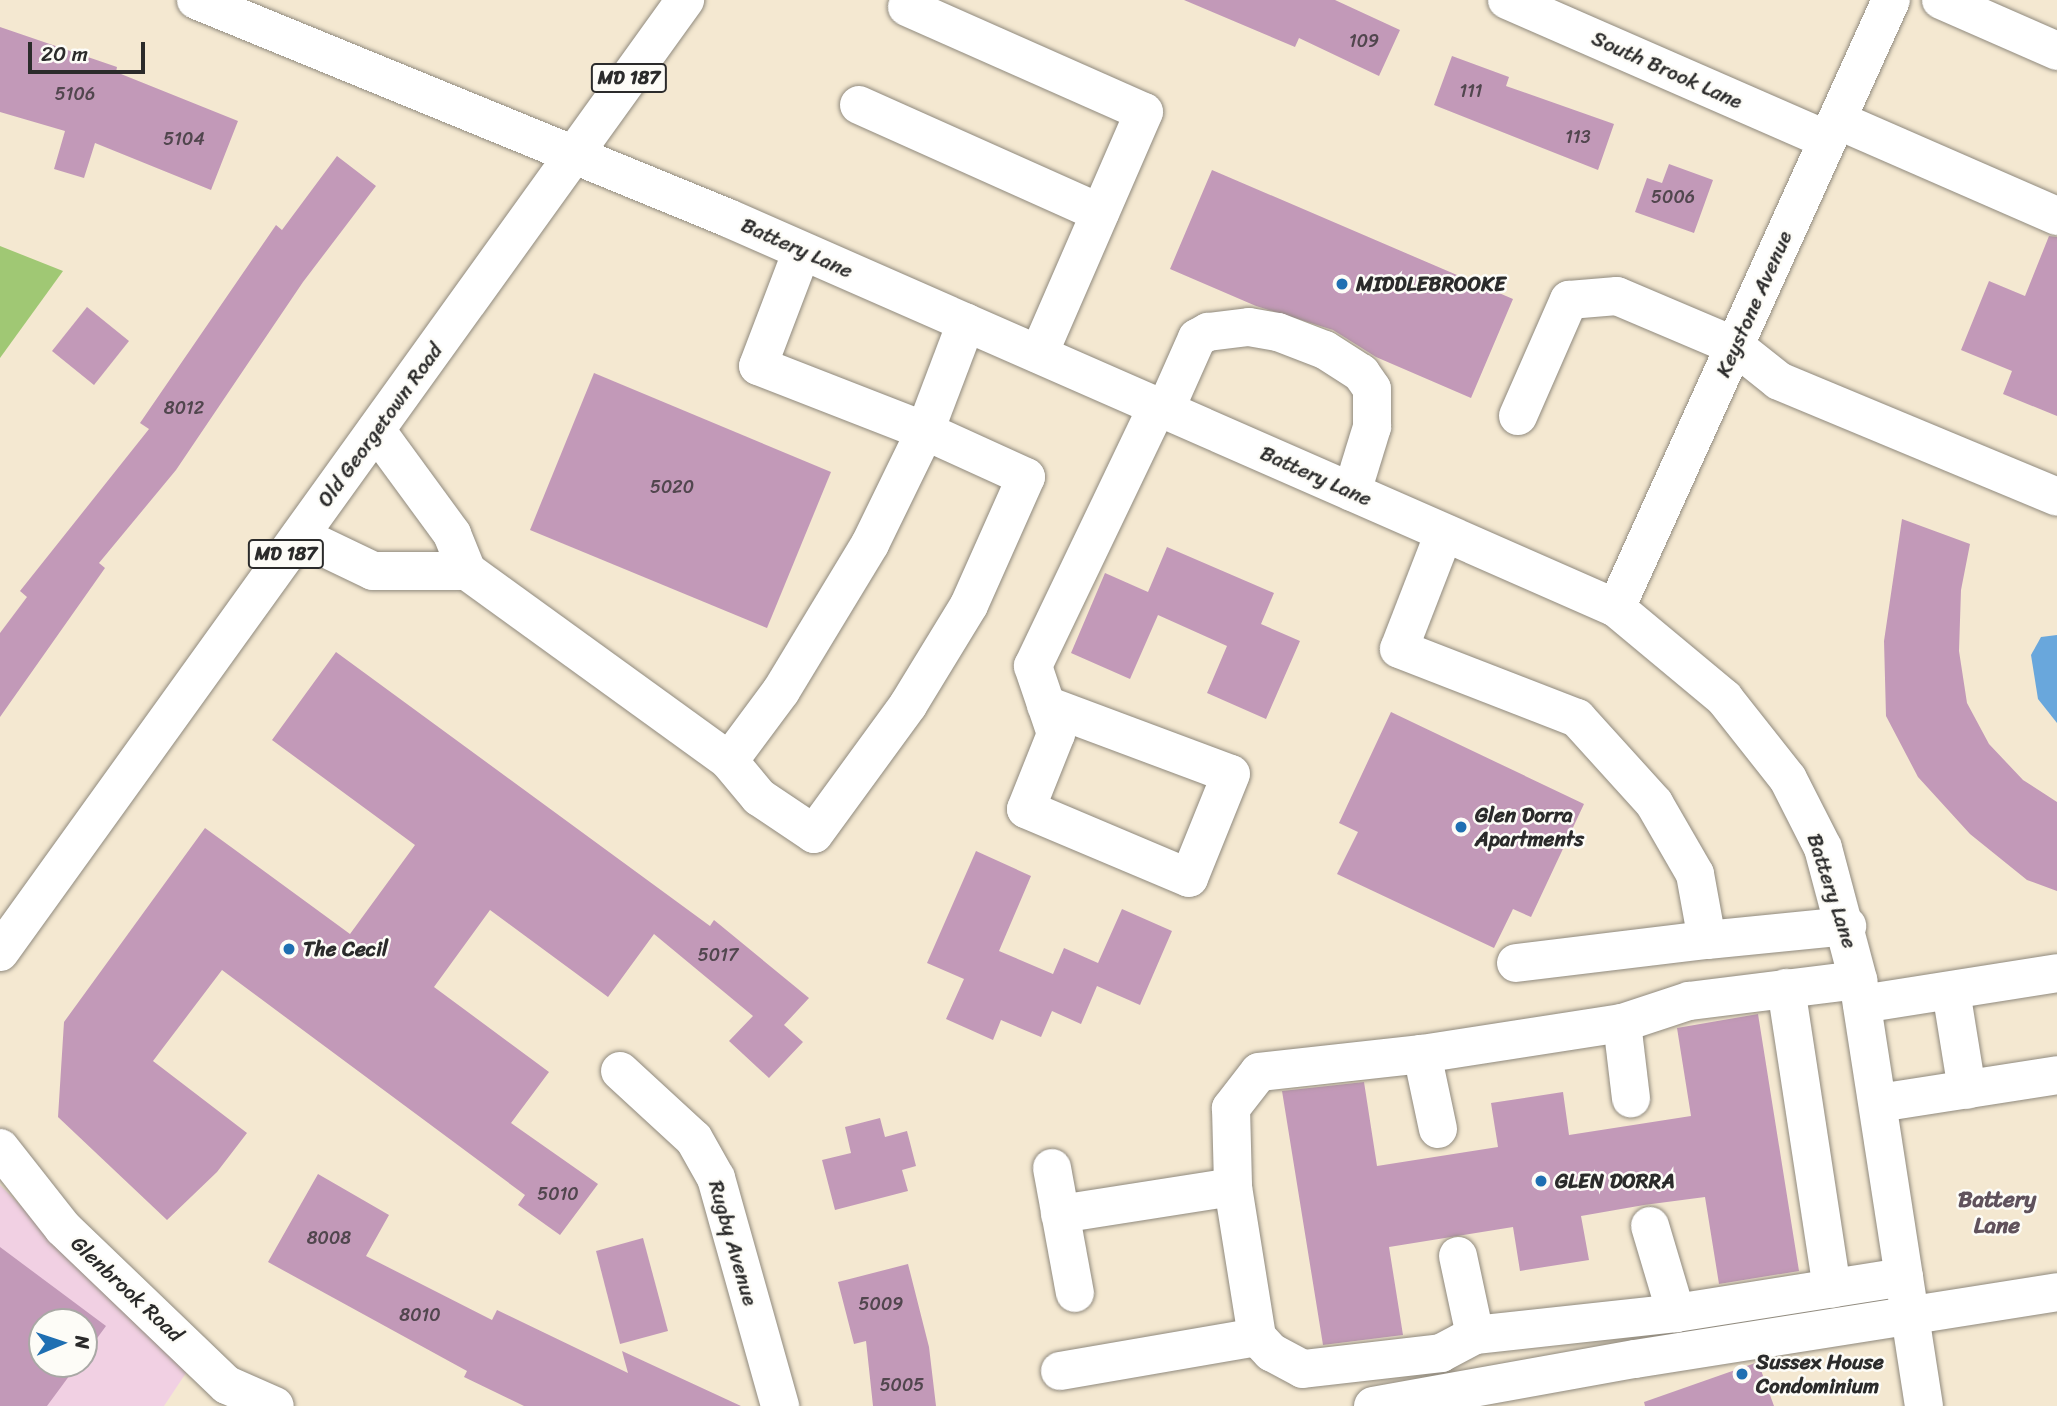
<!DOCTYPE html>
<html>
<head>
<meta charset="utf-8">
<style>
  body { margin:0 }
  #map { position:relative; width:2057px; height:1406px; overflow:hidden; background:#f4e8d1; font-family:Sriracha,sans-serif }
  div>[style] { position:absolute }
  .built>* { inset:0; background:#f1d0e3 }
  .green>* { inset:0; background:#a0c874 }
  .water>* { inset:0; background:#69a7dc }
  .building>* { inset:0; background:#c299b8 }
  .roads { filter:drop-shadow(0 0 2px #908a7e) drop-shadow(0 0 2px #908a7e) }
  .minor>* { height:38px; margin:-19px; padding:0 19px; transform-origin:19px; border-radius:19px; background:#fff }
  .major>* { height:38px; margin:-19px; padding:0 19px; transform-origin:19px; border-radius:19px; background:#fff }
  .dots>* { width:19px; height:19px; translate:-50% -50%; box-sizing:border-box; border:4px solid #fdfcf7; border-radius:50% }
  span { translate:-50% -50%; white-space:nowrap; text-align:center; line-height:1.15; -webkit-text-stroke:5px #fdfcf7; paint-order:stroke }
  .number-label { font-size:18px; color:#51464e }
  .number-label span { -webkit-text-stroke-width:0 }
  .shield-label span { padding:2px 5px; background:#fdfcf7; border:2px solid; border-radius:5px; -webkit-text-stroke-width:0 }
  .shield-label { font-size:19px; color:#2b2b2b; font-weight:700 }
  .street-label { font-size:21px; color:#2b2b2b }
  .poi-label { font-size:21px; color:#2b2b2b; font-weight:700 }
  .left { translate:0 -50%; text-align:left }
  .neighbourhood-label { font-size:23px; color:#60525c; font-weight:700 }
  .north { position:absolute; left:28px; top:1308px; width:70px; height:70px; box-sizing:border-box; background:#fdfcf7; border:2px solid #a9a8a5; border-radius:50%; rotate:88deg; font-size:19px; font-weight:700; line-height:28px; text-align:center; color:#2b2b2b }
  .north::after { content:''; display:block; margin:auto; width:24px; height:32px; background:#1f6fb2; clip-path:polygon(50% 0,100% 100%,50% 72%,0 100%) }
  .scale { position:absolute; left:28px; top:42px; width:117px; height:32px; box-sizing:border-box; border:4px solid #2b2b2b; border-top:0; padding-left:9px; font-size:21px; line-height:24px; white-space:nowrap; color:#2b2b2b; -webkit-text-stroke:5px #fdfcf7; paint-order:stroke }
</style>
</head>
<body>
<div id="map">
  <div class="built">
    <div style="clip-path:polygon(evenodd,0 1185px,93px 1278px,194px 1361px,164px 1406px,0 1406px,0 1185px,42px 1322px,84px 1322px,84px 1364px,42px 1364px,42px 1322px)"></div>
  </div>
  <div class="green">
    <div style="clip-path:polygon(0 246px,63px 271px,0 358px)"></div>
  </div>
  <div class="water">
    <div style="clip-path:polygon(2057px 635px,2057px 723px,2038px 699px,2031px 655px,2041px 637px)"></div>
  </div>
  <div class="building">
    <div style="clip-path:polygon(1184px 0,1335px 0,1400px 30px,1379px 76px,1299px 38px,1295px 47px)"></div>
    <div style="clip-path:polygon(0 27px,117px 67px,116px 72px,238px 121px,211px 190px,95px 143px,84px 178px,54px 169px,65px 131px,0 112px)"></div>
    <div style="clip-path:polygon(1452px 56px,1509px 77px,1506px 86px,1614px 124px,1598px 170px,1434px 105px)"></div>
    <div style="clip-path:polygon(337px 156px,376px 186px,303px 282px,176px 470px,99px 563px,105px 568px,0 717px,0 633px,27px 597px,20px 591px,149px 429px,140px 423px,276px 225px,282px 230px)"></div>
    <div style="clip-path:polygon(1669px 164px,1713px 180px,1694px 233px,1635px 212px,1647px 178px,1662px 183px)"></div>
    <div style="clip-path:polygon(1212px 170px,1513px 299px,1471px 398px,1376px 357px,1333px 330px,1256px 306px,1170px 269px)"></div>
    <div style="clip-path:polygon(2049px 236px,2057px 237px,2057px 416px,2003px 394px,2012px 371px,1961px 350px,1989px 281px,2025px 296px)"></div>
    <div style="clip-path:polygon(87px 307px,129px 341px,94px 385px,52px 351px)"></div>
    <div style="clip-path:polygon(594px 373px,831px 472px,767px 628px,530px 530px)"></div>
    <div style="clip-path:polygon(1902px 519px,1970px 544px,1961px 590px,1959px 651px,1967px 703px,1989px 744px,2023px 780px,2057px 802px,2057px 891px,2027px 880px,1970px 834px,1918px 777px,1886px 716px,1884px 641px)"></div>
    <div style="clip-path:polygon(1167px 547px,1274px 593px,1261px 624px,1300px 641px,1266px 719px,1207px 693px,1227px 646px,1158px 615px,1130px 679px,1071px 653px,1105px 573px,1148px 592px)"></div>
    <div style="clip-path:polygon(336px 652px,710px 926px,714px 920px,809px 998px,784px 1025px,803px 1042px,769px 1078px,729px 1041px,753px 1016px,654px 934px,608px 997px,490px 910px,434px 987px,549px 1072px,511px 1123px,598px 1184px,560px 1235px,518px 1205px,525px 1195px,222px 970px,153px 1061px,247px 1133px,217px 1172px,167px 1220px,58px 1117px,64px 1022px,205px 828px,350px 934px,415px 845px,272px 740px)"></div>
    <div style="clip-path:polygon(1391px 712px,1584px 804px,1531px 917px,1513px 909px,1494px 948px,1337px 874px,1358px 832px,1339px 823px)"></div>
    <div style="clip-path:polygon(976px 851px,1031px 876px,999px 951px,1053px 974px,1064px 948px,1098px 963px,1122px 909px,1172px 931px,1140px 1005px,1097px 986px,1081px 1024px,1052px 1011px,1041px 1037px,1001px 1020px,993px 1040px,946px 1019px,964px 979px,927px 963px)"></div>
    <div style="clip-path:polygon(1758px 1014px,1799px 1271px,1719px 1284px,1705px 1197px,1644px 1205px,1581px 1216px,1589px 1260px,1520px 1271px,1513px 1227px,1389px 1247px,1403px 1335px,1323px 1345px,1282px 1091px,1364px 1082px,1377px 1166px,1498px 1147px,1491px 1103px,1563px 1092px,1569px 1135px,1691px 1116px,1677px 1028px)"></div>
    <div style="clip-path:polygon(880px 1118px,885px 1137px,907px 1131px,916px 1166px,902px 1170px,908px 1191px,835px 1210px,822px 1160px,851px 1153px,845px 1127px)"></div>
    <div style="clip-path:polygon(318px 1174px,389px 1215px,366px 1256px,492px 1320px,497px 1310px,628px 1373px,622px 1351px,741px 1406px,524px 1406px,464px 1377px,467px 1371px,268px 1262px)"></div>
    <div style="clip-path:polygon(643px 1238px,668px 1331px,620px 1344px,596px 1251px)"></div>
    <div style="clip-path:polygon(0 1247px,106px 1326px,84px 1356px,84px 1322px,42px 1322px,42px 1364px,78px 1364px,47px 1406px,0 1406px)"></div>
    <div style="clip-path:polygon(908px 1264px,929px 1347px,936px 1406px,873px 1406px,866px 1341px,854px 1344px,838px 1282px)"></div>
    <div style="clip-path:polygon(1758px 1362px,1774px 1406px,1645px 1406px,1644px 1402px)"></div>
  </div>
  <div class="roads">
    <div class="minor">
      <div style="left:196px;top:0;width:575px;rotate:22.28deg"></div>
      <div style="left:728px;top:218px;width:970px;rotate:23.71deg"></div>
      <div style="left:1616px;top:608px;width:141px;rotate:39.8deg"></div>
      <div style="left:1724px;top:698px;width:103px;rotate:51.7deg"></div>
      <div style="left:1788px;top:779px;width:77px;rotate:63.1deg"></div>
      <div style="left:1823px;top:848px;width:137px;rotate:75.1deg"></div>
      <div style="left:1858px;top:980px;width:431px;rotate:81.2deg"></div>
      <div style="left:1507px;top:0;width:349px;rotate:23.6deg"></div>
      <div style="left:1941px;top:0;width:127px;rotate:23.7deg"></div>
      <div style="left:907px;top:7px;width:259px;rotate:23.9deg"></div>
      <div style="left:1144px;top:112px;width:264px;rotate:113.5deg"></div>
      <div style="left:859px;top:105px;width:264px;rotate:24.1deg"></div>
      <div style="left:1837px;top:120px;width:240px;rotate:23.6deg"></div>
      <div style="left:1165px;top:410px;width:79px;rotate:-66deg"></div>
      <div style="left:1197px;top:338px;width:13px;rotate:-29deg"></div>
      <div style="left:1208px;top:332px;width:41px;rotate:-7deg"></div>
      <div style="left:1249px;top:327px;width:29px;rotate:10deg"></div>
      <div style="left:1278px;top:332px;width:50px;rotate:21deg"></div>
      <div style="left:1325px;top:350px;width:43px;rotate:32.6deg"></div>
      <div style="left:1361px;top:373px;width:19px;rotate:55deg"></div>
      <div style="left:1372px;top:389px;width:38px;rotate:90deg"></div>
      <div style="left:1372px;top:427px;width:68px;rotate:107.1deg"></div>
      <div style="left:1518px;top:416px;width:127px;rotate:-66.3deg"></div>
      <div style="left:1569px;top:300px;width:48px;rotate:-4.8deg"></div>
      <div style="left:1617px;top:296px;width:128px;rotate:23deg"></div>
      <div style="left:1735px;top:346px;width:56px;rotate:38.5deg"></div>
      <div style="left:1779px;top:381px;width:301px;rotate:22.6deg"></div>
      <div style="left:376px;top:430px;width:129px;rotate:53.8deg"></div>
      <div style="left:452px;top:534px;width:40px;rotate:68deg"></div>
      <div style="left:467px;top:571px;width:324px;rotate:35.9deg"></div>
      <div style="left:729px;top:761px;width:47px;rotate:50.2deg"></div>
      <div style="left:759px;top:797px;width:66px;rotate:33.9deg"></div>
      <div style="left:814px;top:834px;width:160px;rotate:-53.9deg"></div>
      <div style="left:908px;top:705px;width:117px;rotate:-58.6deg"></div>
      <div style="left:969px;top:605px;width:140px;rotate:-66deg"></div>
      <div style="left:1026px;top:477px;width:111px;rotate:-155.5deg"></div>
      <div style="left:925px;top:431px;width:116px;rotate:-69.2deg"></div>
      <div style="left:1444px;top:533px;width:124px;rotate:111.2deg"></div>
      <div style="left:1399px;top:649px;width:191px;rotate:21.2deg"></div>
      <div style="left:1577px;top:718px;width:115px;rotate:47.8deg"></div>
      <div style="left:1654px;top:803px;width:82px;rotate:60deg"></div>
      <div style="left:1695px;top:874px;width:67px;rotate:79.7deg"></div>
      <div style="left:1707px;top:940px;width:141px;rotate:-5.7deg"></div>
      <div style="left:300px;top:536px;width:81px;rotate:25.6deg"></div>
      <div style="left:373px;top:571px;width:94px"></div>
      <div style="left:1616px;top:608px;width:667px;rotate:-65.66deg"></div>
      <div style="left:1046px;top:705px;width:197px;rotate:20.5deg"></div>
      <div style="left:1231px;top:774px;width:112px;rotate:112deg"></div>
      <div style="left:1189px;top:878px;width:177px;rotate:-157.1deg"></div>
      <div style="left:1026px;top:809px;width:81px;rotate:-68.2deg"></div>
      <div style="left:1056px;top:734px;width:72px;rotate:-108.7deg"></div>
      <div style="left:1033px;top:666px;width:287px;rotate:-64.4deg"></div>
      <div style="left:729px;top:761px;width:87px;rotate:-53.4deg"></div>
      <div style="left:781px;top:691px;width:172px;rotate:-58.8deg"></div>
      <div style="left:870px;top:544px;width:126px;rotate:-64deg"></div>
      <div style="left:925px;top:431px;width:179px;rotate:-158.7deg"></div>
      <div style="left:758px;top:366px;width:123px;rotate:-69.1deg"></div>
      <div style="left:1516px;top:963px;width:192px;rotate:-6.9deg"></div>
      <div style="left:1786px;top:988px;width:304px;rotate:81.3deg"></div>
      <div style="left:1951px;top:991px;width:100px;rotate:80.8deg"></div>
      <div style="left:1862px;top:1004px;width:197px;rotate:-9deg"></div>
      <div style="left:1622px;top:1023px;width:76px;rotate:83.2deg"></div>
      <div style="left:1422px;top:1054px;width:164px;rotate:173.7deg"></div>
      <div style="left:1259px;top:1072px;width:46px;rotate:127.9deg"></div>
      <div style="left:1231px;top:1108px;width:79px;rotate:88.5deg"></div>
      <div style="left:1233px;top:1187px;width:152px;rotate:80.9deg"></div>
      <div style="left:1257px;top:1337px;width:21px;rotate:47deg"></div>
      <div style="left:1271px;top:1352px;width:36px;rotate:28deg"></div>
      <div style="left:1303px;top:1369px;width:139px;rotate:-6.6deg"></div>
      <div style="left:1441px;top:1353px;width:38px;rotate:-28deg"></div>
      <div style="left:620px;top:1071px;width:100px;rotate:42.6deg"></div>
      <div style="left:694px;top:1139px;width:45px;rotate:60.6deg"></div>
      <div style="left:716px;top:1178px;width:237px;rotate:74.3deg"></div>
      <div style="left:1879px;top:1103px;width:180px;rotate:-8.9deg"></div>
      <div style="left:1438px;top:1129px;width:77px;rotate:-102deg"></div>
      <div style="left:1422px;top:1054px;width:202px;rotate:-8.8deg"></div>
      <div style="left:1622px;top:1023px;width:71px;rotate:-18.2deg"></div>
      <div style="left:1689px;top:1001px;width:170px;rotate:-7.1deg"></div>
      <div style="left:0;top:1148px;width:102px;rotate:51.8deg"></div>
      <div style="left:63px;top:1228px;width:227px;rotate:43.8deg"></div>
      <div style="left:227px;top:1385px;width:52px;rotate:23.6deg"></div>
      <div style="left:1052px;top:1168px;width:127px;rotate:79.6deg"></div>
      <div style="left:1060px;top:1214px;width:175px;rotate:-8.9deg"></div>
      <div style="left:1650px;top:1226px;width:91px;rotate:73.4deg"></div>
      <div style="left:1458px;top:1256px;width:81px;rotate:77.9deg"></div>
      <div style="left:1475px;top:1335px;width:202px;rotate:-6.2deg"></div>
      <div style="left:1676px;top:1313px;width:231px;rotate:-9deg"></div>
      <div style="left:1060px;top:1371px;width:200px;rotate:-9.8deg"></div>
      <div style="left:1373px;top:1406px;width:266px;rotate:-10.2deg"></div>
      <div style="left:1635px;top:1359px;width:427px;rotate:-9deg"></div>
    </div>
    <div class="major">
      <div style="left:0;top:952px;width:1173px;rotate:-54.26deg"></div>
    </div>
  </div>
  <div class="dots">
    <div style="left:1342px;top:284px;background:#1f6fb2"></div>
    <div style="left:1461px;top:827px;background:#1f6fb2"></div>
    <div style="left:289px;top:949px;background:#1f6fb2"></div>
    <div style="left:1541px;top:1181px;background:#1f6fb2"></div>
    <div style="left:1742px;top:1374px;background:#1f6fb2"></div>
  </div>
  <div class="number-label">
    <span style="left:1364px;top:41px">109</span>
    <span style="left:1471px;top:91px">111</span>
    <span style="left:75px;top:94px">5106</span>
    <span style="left:1578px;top:137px">113</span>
    <span style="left:184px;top:139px">5104</span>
    <span style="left:1673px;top:197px">5006</span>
    <span style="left:184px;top:408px">8012</span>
    <span style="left:672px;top:487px">5020</span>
    <span style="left:718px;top:955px">5017</span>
    <span style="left:558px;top:1194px">5010</span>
    <span style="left:329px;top:1238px">8008</span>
    <span style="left:881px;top:1304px">5009</span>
    <span style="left:420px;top:1315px">8010</span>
    <span style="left:902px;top:1385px">5005</span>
  </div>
  <div class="shield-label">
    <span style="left:629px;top:78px">MD 187</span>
    <span style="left:286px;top:554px">MD 187</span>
  </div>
  <div class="street-label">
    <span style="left:1667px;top:70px;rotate:24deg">South Brook Lane</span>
    <span style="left:797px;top:248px;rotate:24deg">Battery Lane</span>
    <span style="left:1754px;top:304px;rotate:-66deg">Keystone Avenue</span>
    <span style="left:380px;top:425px;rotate:-54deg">Old Georgetown Road</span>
    <span style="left:1316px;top:476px;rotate:24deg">Battery Lane</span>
    <span style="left:1832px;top:891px;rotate:72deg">Battery Lane</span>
    <span style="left:733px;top:1243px;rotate:74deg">Rugby Avenue</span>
    <span style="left:127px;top:1289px;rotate:43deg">Glenbrook Road</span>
  </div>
  <div class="poi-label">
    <span class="left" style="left:1356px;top:284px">MIDDLEBROOKE</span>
    <span class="left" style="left:1475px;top:827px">Glen Dorra<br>Apartments</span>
    <span class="left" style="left:303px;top:949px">The Cecil</span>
    <span class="left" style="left:1555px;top:1181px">GLEN DORRA</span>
    <span class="left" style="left:1756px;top:1374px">Sussex House<br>Condominium</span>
  </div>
  <div class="neighbourhood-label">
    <span style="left:1997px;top:1213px">Battery<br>Lane</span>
  </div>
  <div class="north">N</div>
  <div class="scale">20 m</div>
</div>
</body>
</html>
